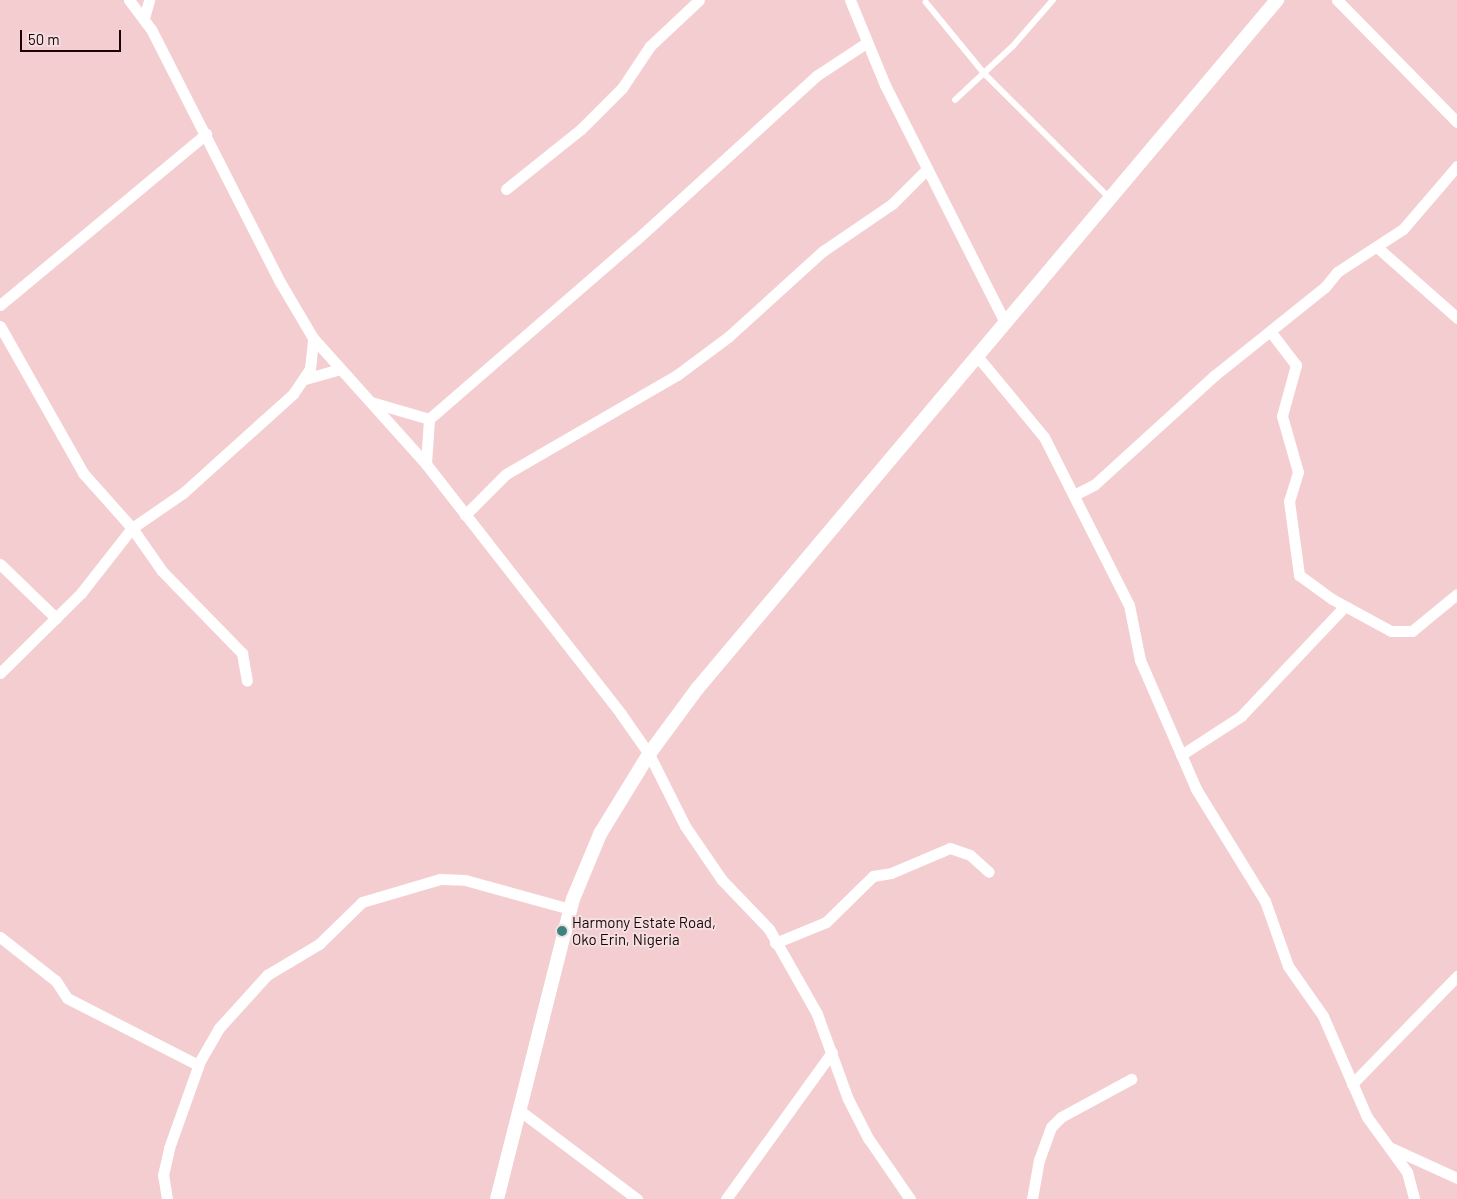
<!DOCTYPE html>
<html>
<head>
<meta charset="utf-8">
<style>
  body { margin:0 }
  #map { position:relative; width:1457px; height:1199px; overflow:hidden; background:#f3cdd0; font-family:Barlow,sans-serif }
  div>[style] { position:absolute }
  .service>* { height:5.5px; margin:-2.75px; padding:0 2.75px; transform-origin:2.75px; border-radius:2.75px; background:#fff }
  .minor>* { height:11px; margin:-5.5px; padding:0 5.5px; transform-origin:5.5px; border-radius:5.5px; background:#fff }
  .tertiary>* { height:14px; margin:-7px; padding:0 7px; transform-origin:7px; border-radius:7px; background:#fff }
  .dots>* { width:14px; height:14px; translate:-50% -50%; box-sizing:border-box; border:2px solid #f3e0e1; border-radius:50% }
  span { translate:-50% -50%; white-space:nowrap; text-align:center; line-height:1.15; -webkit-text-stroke:4px #f3e0e1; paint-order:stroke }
  .poi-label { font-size:15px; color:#1f0207 }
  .left { translate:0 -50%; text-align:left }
  .scale { position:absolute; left:20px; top:30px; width:101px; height:22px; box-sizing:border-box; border:2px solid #1f0207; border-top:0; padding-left:6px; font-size:15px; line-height:18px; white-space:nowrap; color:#1f0207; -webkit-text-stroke:4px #f3e0e1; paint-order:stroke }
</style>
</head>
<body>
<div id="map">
  <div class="service">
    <div style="left:926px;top:2px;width:93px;rotate:50.7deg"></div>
    <div style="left:985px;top:74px;width:175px;rotate:44.8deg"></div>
    <div style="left:955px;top:100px;width:79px;rotate:-43deg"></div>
    <div style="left:1013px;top:46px;width:61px;rotate:-49deg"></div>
  </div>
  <div class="minor">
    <div style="left:129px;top:0;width:36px;rotate:53deg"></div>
    <div style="left:151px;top:29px;width:284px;rotate:63deg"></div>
    <div style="left:280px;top:282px;width:65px;rotate:59.5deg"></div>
    <div style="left:313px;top:338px;width:169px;rotate:48.1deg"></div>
    <div style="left:426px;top:464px;width:317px;rotate:52deg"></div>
    <div style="left:621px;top:714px;width:49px;rotate:55deg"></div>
    <div style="left:649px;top:754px;width:80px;rotate:63.4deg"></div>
    <div style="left:685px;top:826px;width:65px;rotate:55.6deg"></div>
    <div style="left:722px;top:880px;width:68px;rotate:46.2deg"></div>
    <div style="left:769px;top:929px;width:98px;rotate:60.5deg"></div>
    <div style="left:817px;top:1014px;width:90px;rotate:70deg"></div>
    <div style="left:848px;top:1099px;width:44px;rotate:62.9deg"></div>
    <div style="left:868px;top:1138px;width:74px;rotate:55.5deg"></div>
    <div style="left:850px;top:0;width:92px;rotate:67.6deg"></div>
    <div style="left:885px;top:85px;width:267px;rotate:63.2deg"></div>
    <div style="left:1337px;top:0;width:171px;rotate:45.5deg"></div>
    <div style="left:144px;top:18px;width:19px;rotate:-74deg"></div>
    <div style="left:506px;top:189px;width:96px;rotate:-38.7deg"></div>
    <div style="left:581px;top:129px;width:58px;rotate:-45deg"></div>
    <div style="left:622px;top:88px;width:50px;rotate:-56.3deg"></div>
    <div style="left:650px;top:46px;width:67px;rotate:-43.2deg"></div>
    <div style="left:1378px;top:248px;width:106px;rotate:41.5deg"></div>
    <div style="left:0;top:305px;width:268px;rotate:-39.7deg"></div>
    <div style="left:0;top:326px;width:169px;rotate:60.5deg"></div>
    <div style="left:83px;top:473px;width:74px;rotate:48.3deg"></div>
    <div style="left:132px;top:528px;width:52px;rotate:55.1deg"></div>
    <div style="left:162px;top:571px;width:115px;rotate:45.7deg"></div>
    <div style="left:242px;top:653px;width:28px;rotate:80deg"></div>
    <div style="left:1270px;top:331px;width:43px;rotate:52.6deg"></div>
    <div style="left:1296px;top:365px;width:53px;rotate:105.4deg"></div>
    <div style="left:1282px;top:416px;width:58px;rotate:74.1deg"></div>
    <div style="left:1298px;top:472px;width:30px;rotate:107deg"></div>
    <div style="left:1289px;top:501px;width:75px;rotate:82.3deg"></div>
    <div style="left:1299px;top:575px;width:41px;rotate:36deg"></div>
    <div style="left:1332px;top:599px;width:67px;rotate:28.5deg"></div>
    <div style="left:1391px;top:631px;width:21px"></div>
    <div style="left:1412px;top:631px;width:58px;rotate:-39.4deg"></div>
    <div style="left:977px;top:356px;width:105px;rotate:50.4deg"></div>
    <div style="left:1044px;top:437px;width:188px;rotate:63.2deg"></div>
    <div style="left:1129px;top:605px;width:56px;rotate:78.7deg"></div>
    <div style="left:1140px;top:660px;width:141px;rotate:66.5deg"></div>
    <div style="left:1196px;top:789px;width:132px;rotate:58.4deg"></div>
    <div style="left:1265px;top:901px;width:69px;rotate:70.5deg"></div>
    <div style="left:1288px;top:966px;width:61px;rotate:55deg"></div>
    <div style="left:1323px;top:1016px;width:110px;rotate:66.5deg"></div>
    <div style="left:1367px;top:1117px;width:68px;rotate:54deg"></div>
    <div style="left:1407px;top:1172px;width:28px;rotate:75deg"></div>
    <div style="left:305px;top:379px;width:35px;rotate:-16deg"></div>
    <div style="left:371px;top:402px;width:60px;rotate:16.3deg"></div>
    <div style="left:426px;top:464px;width:45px;rotate:-86.2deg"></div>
    <div style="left:429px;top:419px;width:274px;rotate:-40.9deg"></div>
    <div style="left:636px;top:240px;width:244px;rotate:-42.3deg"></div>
    <div style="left:816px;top:76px;width:60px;rotate:-33.4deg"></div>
    <div style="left:1074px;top:495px;width:22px;rotate:-27deg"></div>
    <div style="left:1094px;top:485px;width:164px;rotate:-42.3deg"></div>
    <div style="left:1215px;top:375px;width:141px;rotate:-38.7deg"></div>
    <div style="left:1325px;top:287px;width:19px;rotate:-51deg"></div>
    <div style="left:1337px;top:272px;width:79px;rotate:-33.1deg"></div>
    <div style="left:1403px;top:229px;width:83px;rotate:-49.4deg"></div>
    <div style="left:465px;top:515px;width:58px;rotate:-45deg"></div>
    <div style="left:506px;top:474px;width:198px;rotate:-30.1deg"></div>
    <div style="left:677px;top:375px;width:64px;rotate:-36.7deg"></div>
    <div style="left:728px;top:337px;width:128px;rotate:-42.2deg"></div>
    <div style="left:823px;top:251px;width:83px;rotate:-34.3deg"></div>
    <div style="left:892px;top:204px;width:48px;rotate:-45deg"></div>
    <div style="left:0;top:564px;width:78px;rotate:44deg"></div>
    <div style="left:0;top:673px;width:114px;rotate:-44.6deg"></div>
    <div style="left:81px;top:593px;width:83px;rotate:-51.9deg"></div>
    <div style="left:132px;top:528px;width:62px;rotate:-34.5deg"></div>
    <div style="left:183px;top:493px;width:148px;rotate:-42deg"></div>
    <div style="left:293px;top:394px;width:30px;rotate:-56deg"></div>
    <div style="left:310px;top:369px;width:31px;rotate:-84deg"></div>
    <div style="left:1181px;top:755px;width:72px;rotate:-33deg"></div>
    <div style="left:1241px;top:716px;width:151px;rotate:-46.6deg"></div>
    <div style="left:0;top:937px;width:71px;rotate:38.2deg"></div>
    <div style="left:56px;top:981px;width:20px;rotate:57deg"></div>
    <div style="left:67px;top:998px;width:147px;rotate:27.1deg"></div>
    <div style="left:775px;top:943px;width:55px;rotate:-22.4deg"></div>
    <div style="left:826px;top:922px;width:66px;rotate:-44.4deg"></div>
    <div style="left:873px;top:876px;width:18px;rotate:-9deg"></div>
    <div style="left:891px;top:873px;width:64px;rotate:-23deg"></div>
    <div style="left:950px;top:848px;width:21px;rotate:19deg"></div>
    <div style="left:970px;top:855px;width:25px;rotate:42deg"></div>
    <div style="left:1352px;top:1084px;width:151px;rotate:-45.8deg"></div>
    <div style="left:519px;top:1110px;width:148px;rotate:37deg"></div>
    <div style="left:1389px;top:1147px;width:75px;rotate:24.5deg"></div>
    <div style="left:167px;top:1199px;width:24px;rotate:-99deg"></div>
    <div style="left:163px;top:1175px;width:28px;rotate:-77deg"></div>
    <div style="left:169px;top:1148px;width:92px;rotate:-70.4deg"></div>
    <div style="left:200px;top:1061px;width:38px;rotate:-60deg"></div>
    <div style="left:219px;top:1028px;width:72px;rotate:-47.8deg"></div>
    <div style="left:267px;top:975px;width:61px;rotate:-30.8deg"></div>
    <div style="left:319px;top:944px;width:60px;rotate:-44.3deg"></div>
    <div style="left:362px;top:902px;width:81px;rotate:-16.4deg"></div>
    <div style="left:440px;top:879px;width:25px;rotate:2deg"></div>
    <div style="left:465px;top:880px;width:109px;rotate:15.4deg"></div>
    <div style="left:726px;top:1199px;width:181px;rotate:-54.2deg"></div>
    <div style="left:1032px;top:1199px;width:40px;rotate:-80deg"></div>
    <div style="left:1039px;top:1160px;width:35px;rotate:-70deg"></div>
    <div style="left:1051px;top:1127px;width:14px;rotate:-45deg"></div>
    <div style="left:1061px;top:1117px;width:80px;rotate:-28.5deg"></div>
  </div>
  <div class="tertiary">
    <div style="left:497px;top:1199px;width:309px;rotate:-75.8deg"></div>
    <div style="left:573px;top:899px;width:70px;rotate:-67.4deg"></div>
    <div style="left:600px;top:834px;width:94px;rotate:-58.5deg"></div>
    <div style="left:649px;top:754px;width:81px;rotate:-53.6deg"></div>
    <div style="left:697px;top:689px;width:901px;rotate:-49.91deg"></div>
  </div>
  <div class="dots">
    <div style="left:562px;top:931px;background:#3c8482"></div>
  </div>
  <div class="poi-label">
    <span class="left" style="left:572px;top:931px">Harmony Estate Road,<br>Oko Erin, Nigeria</span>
  </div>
  <div class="scale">50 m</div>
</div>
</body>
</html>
